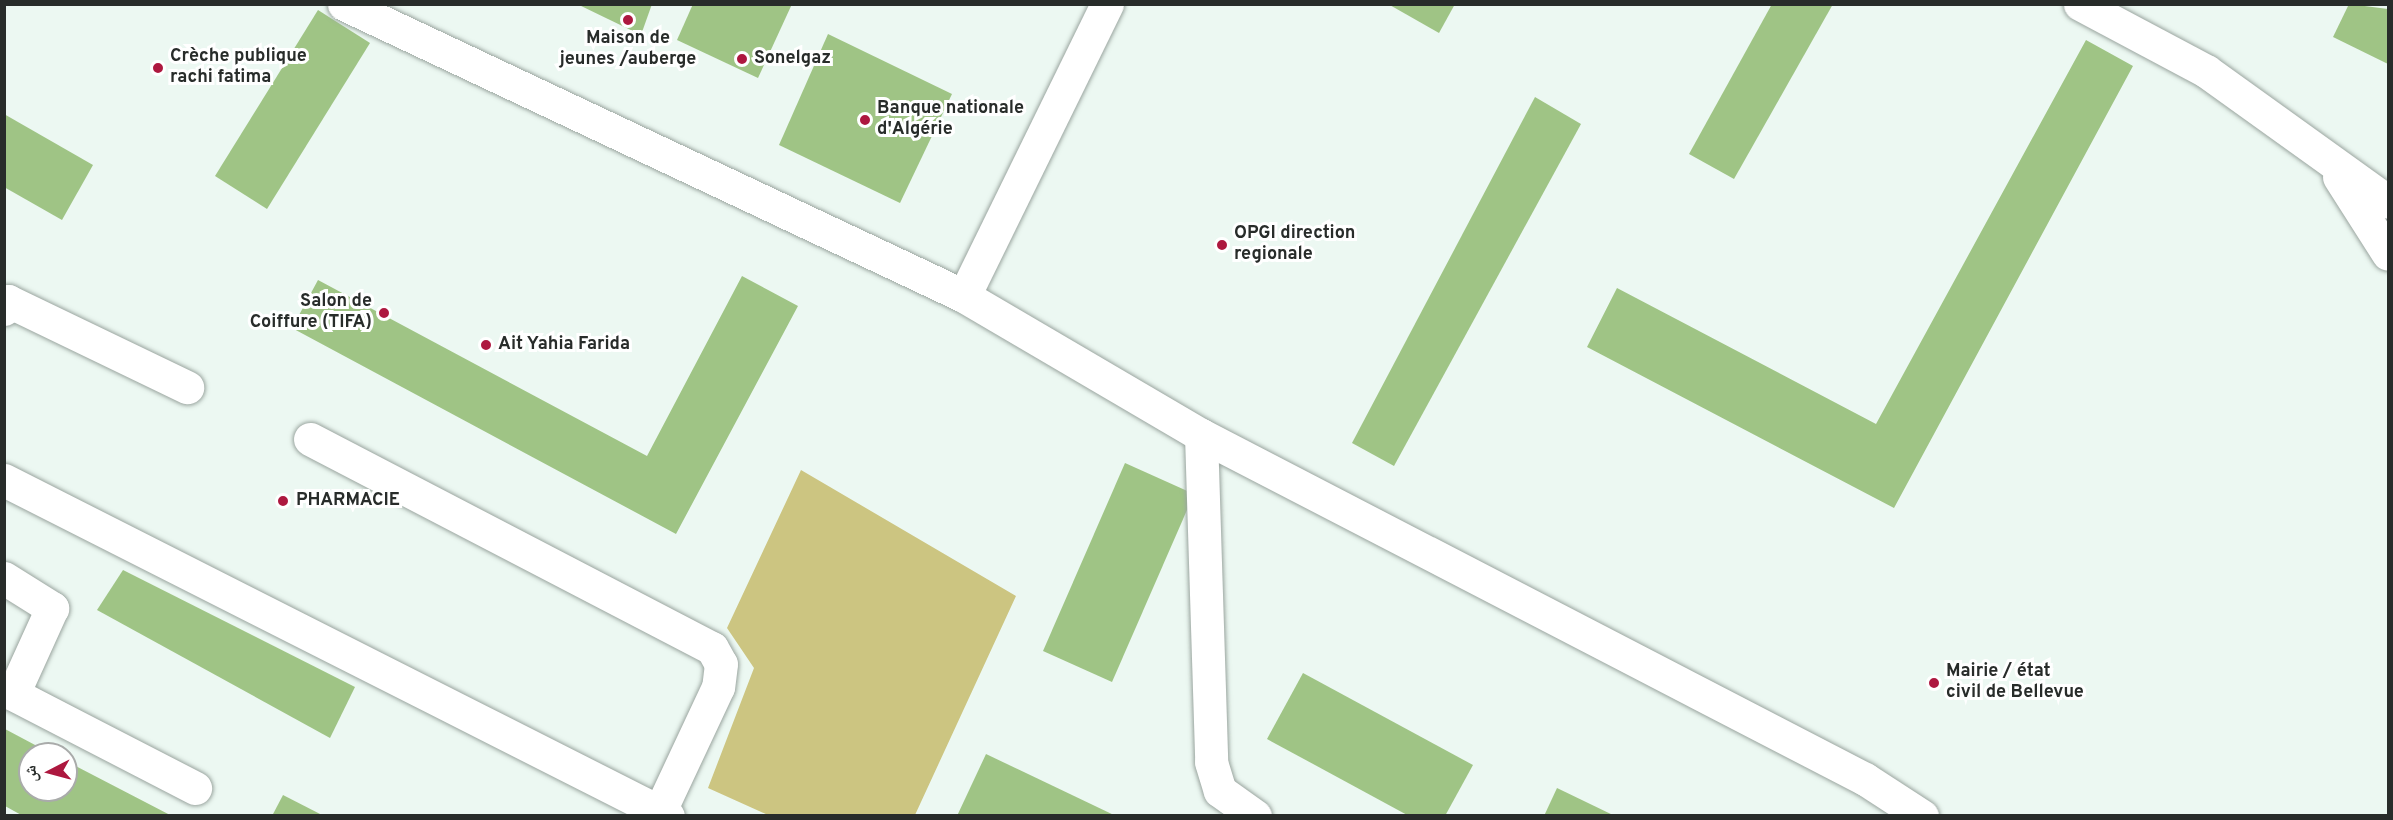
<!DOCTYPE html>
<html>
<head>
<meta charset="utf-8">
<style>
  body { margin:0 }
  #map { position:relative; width:2393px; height:820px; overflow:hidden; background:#ecf8f2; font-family:Overpass,"Noto Naskh Arabic",sans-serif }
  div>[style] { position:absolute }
  .green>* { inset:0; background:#ccc581 }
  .building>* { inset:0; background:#9fc485 }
  .roads { filter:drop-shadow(0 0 2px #9aa59f) drop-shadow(0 0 2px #9aa59f) }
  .minor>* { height:33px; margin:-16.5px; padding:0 16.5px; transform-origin:16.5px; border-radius:16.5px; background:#fff }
  .dots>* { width:16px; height:16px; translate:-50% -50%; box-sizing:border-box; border:3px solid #fff; border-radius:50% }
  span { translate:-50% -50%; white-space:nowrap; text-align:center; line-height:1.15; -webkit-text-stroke:6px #fff; paint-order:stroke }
  .poi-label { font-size:18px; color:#282c2a; font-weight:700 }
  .left { translate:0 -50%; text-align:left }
  .right { translate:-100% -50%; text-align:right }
  .frame { position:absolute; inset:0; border:6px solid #282c2a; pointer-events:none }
  .north { position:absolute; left:18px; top:742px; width:60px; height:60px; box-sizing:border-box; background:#fff; border:2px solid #a9abaa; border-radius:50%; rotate:264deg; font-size:16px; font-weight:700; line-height:24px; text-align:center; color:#282c2a }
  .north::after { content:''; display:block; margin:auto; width:21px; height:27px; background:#ad183f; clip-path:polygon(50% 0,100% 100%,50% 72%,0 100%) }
</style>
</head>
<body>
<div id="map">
  <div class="green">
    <div style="clip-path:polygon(801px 470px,1016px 596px,915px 815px,768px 815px,708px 788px,754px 668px,727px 628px)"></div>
  </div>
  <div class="building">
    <div style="clip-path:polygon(577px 4px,652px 4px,641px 35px)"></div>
    <div style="clip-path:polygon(693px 4px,792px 4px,758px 78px,677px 40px)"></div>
    <div style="clip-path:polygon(1388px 4px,1455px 4px,1439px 33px)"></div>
    <div style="clip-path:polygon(1772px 4px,1833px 4px,1734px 179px,1689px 154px)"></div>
    <div style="clip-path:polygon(2349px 4px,2388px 9px,2388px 64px,2333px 37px)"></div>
    <div style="clip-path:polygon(318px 10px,370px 43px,267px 209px,215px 176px)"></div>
    <div style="clip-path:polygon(828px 34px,952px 94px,900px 203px,779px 145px)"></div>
    <div style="clip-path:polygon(2086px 40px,2133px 66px,1894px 508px,1587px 347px,1617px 288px,1876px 424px)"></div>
    <div style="clip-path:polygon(1535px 97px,1581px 124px,1394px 466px,1352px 443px)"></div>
    <div style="clip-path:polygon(4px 114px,93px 165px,62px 220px,4px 187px)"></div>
    <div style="clip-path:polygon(742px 276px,798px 306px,676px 534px,292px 328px,318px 280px,647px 456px)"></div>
    <div style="clip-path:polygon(1125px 463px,1194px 494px,1112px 682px,1043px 651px)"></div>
    <div style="clip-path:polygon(123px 570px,355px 687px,330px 738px,97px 610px)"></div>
    <div style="clip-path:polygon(1303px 673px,1473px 765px,1445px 816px,1409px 816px,1267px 739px)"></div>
    <div style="clip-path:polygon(5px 729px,52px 754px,30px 754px,30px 790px,66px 790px,66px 761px,172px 816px,23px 816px,5px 806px)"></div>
    <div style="clip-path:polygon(986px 754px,1116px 816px,957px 816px)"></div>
    <div style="clip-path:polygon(1557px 788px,1615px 816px,1544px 816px)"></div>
    <div style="clip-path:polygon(283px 795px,324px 816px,272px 816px)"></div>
  </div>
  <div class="roads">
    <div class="minor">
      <div style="left:344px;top:4px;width:685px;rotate:25.22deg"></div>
      <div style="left:964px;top:296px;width:275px;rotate:30.4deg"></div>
      <div style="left:1201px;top:435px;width:748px;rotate:27.39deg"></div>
      <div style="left:1865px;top:779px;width:68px;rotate:33deg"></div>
      <div style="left:2080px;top:4px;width:143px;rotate:28deg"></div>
      <div style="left:2206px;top:71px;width:224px;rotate:35.7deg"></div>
      <div style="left:2339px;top:177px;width:91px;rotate:57.5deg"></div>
      <div style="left:964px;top:296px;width:325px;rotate:-63.9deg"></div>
      <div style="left:4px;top:309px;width:9px;rotate:-63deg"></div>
      <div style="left:8px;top:301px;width:199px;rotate:25.7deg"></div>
      <div style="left:1201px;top:435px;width:327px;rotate:88.2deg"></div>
      <div style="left:1211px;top:762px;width:30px;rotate:73deg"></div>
      <div style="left:1220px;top:791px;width:43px;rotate:35.5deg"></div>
      <div style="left:310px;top:439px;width:453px;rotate:27.5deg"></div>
      <div style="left:712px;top:648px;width:18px;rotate:61deg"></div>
      <div style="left:721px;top:664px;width:23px;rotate:97deg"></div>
      <div style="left:718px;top:687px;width:137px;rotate:115.1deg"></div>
      <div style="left:4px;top:480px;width:744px;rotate:26.84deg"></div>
      <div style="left:4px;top:578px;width:57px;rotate:32deg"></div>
      <div style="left:52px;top:608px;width:94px;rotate:114.4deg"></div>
      <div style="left:13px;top:694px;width:205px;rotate:27.3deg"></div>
    </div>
  </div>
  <div class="dots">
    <div style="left:628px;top:20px;background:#ad183f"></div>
    <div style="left:742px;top:59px;background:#ad183f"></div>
    <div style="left:158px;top:68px;background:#ad183f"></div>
    <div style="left:865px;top:120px;background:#ad183f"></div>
    <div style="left:1222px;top:245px;background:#ad183f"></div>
    <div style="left:384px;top:313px;background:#ad183f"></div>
    <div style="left:486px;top:345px;background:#ad183f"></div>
    <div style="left:283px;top:501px;background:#ad183f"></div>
    <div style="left:1934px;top:683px;background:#ad183f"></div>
  </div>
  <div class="poi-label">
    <span style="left:628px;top:50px">Maison de<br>jeunes /auberge</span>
    <span class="left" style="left:170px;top:68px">Crèche publique<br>rachi fatima</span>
    <span class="left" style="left:754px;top:59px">Sonelgaz</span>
    <span class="left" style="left:877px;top:120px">Banque nationale<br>d'Algérie</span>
    <span class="left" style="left:1234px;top:245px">OPGI direction<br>regionale</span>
    <span class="right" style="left:372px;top:313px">Salon de<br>Coiffure (TIFA)</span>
    <span class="left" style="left:498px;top:345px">Ait Yahia Farida</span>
    <span class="left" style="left:296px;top:501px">PHARMACIE</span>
    <span class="left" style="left:1946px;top:683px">Mairie / état<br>civil de Bellevue</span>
  </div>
  <div class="frame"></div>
  <div class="north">ش</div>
</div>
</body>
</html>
